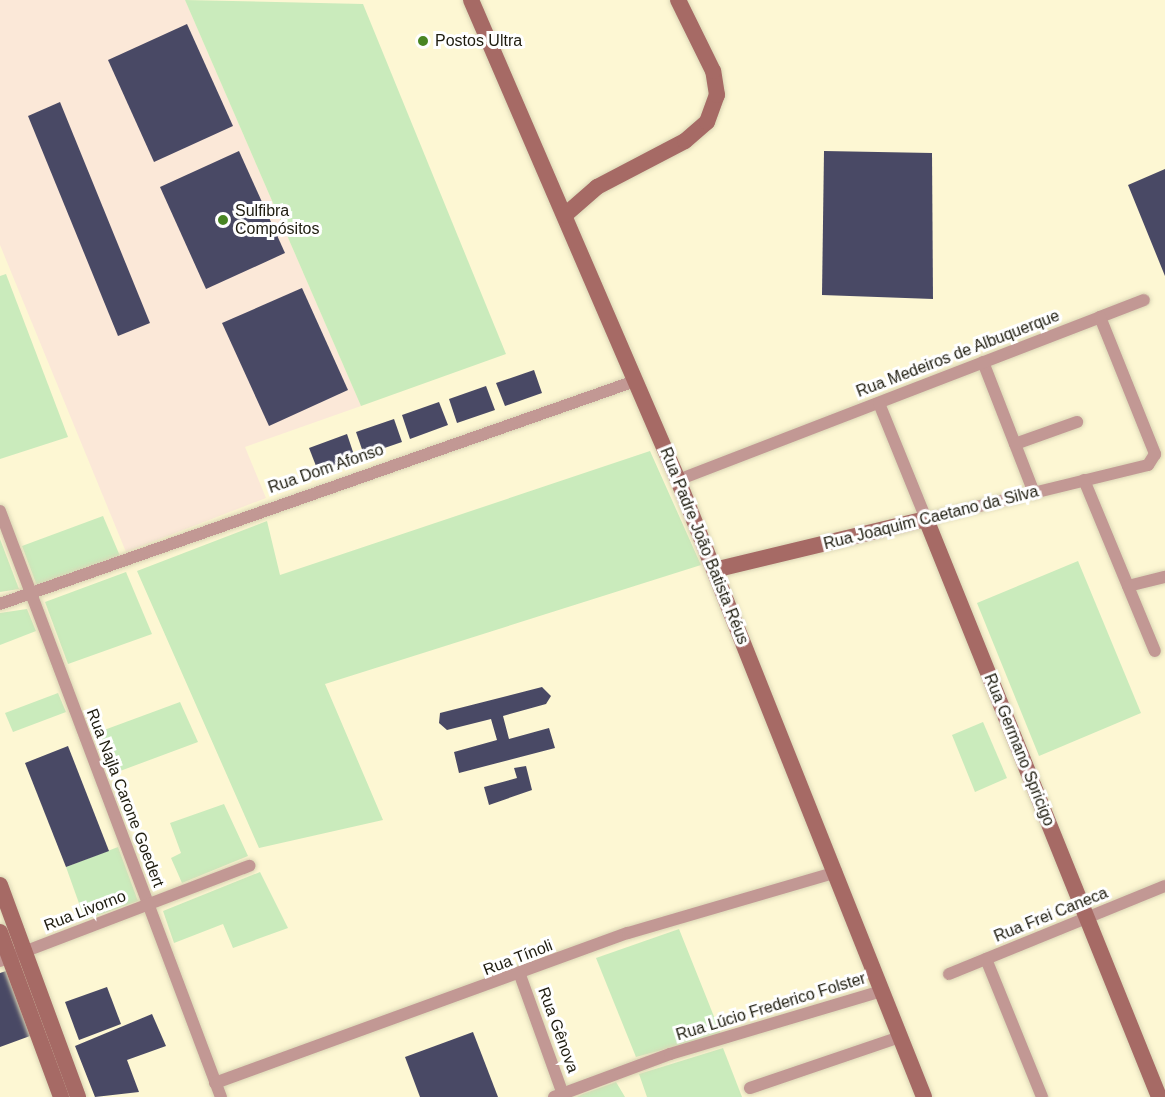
<!DOCTYPE html>
<html>
<head>
<meta charset="utf-8">
<style>
  body { margin:0 }
  #map { position:relative; width:1165px; height:1097px; overflow:hidden; background:#fdf7d3; font-family:Arial,sans-serif }
  div>[style] { position:absolute }
  .industrial>* { inset:0; background:#fbe8d8 }
  .green>* { inset:0; background:#caebbc }
  .building>* { inset:0; background:#494965 }
  .roads { filter:drop-shadow(0 0 2px #d9d4b4) drop-shadow(0 0 2px #d9d4b4) }
  .street>* { height:12px; margin:-6px; padding:0 6px; transform-origin:6px; border-radius:6px; background:#c29894 }
  .secondary>* { height:16px; margin:-8px; padding:0 8px; transform-origin:8px; border-radius:8px; background:#a66a65 }
  .dots>* { width:16px; height:16px; translate:-50% -50%; box-sizing:border-box; border:3px solid #fff; border-radius:50% }
  span { translate:-50% -50%; white-space:nowrap; text-align:center; line-height:1.15; -webkit-text-stroke:6px #fff; paint-order:stroke }
  .poi-label { font-size:16px; color:#1e1c0f }
  .left { translate:0 -50%; text-align:left }
  .street-label { font-size:16px; color:#1e1c0f }
</style>
</head>
<body>
<div id="map">
  <div class="industrial">
    <div style="clip-path:polygon(0 0,185px 0,361px 406px,245px 447px,266px 498px,126px 552px,0 245px)"></div>
  </div>
  <div class="green">
    <div style="clip-path:polygon(185px 0,363px 4px,506px 354px,361px 406px)"></div>
    <div style="clip-path:polygon(6px 274px,68px 437px,0 459px,0 276px)"></div>
    <div style="clip-path:polygon(650px 451px,701px 565px,325px 684px,383px 820px,259px 848px,137px 571px,267px 521px,280px 575px)"></div>
    <div style="clip-path:polygon(103px 516px,120px 556px,37px 586px,22px 546px)"></div>
    <div style="clip-path:polygon(0 539px,19px 589px,0 592px)"></div>
    <div style="clip-path:polygon(1078px 561px,1141px 713px,1039px 756px,977px 603px)"></div>
    <div style="clip-path:polygon(126px 572px,152px 634px,68px 664px,45px 602px)"></div>
    <div style="clip-path:polygon(27px 609px,36px 631px,0 645px,0 613px)"></div>
    <div style="clip-path:polygon(58px 693px,66px 712px,13px 732px,5px 713px)"></div>
    <div style="clip-path:polygon(180px 702px,198px 742px,112px 774px,96px 733px)"></div>
    <div style="clip-path:polygon(983px 722px,1007px 778px,975px 792px,952px 735px)"></div>
    <div style="clip-path:polygon(224px 804px,248px 856px,182px 883px,171px 858px,181px 853px,170px 823px)"></div>
    <div style="clip-path:polygon(118px 847px,138px 901px,85px 920px,66px 867px)"></div>
    <div style="clip-path:polygon(260px 872px,288px 928px,233px 948px,223px 924px,174px 943px,163px 911px)"></div>
    <div style="clip-path:polygon(679px 929px,721px 1034px,636px 1057px,596px 958px)"></div>
    <div style="clip-path:polygon(723px 1048px,742px 1097px,647px 1097px,639px 1074px)"></div>
    <div style="clip-path:polygon(616px 1082px,625px 1097px,577px 1097px,583px 1094px)"></div>
  </div>
  <div class="building">
    <div style="clip-path:polygon(187px 24px,233px 126px,154px 162px,108px 60px)"></div>
    <div style="clip-path:polygon(60px 102px,150px 323px,118px 336px,28px 116px)"></div>
    <div style="clip-path:polygon(239px 151px,285px 253px,206px 289px,160px 187px)"></div>
    <div style="clip-path:polygon(824px 151px,932px 153px,933px 299px,822px 295px)"></div>
    <div style="clip-path:polygon(1165px 169px,1165px 276px,1128px 185px)"></div>
    <div style="clip-path:polygon(302px 288px,348px 390px,269px 426px,222px 323px)"></div>
    <div style="clip-path:polygon(534px 370px,542px 393px,505px 406px,496px 383px)"></div>
    <div style="clip-path:polygon(486px 386px,495px 410px,457px 423px,449px 399px)"></div>
    <div style="clip-path:polygon(439px 402px,448px 425px,410px 439px,402px 415px)"></div>
    <div style="clip-path:polygon(394px 419px,402px 442px,364px 455px,356px 432px)"></div>
    <div style="clip-path:polygon(347px 434px,355px 458px,318px 471px,309px 448px)"></div>
    <div style="clip-path:polygon(542px 687px,551px 696px,546px 704px,503px 716px,509px 739px,549px 728px,555px 748px,459px 773px,454px 752px,497px 740px,491px 719px,447px 730px,439px 723px,440px 713px)"></div>
    <div style="clip-path:polygon(68px 746px,109px 851px,66px 867px,25px 763px)"></div>
    <div style="clip-path:polygon(526px 766px,532px 790px,489px 805px,484px 787px,517px 778px,514px 768px)"></div>
    <div style="clip-path:polygon(6px 971px,30px 1036px,0 1047px,0 973px)"></div>
    <div style="clip-path:polygon(107px 987px,121px 1024px,79px 1040px,65px 1002px)"></div>
    <div style="clip-path:polygon(152px 1014px,166px 1046px,127px 1060px,139px 1092px,95px 1097px,75px 1046px)"></div>
    <div style="clip-path:polygon(473px 1032px,498px 1097px,420px 1097px,405px 1057px)"></div>
  </div>
  <div class="roads">
    <div class="street">
      <div style="left:1100px;top:317px;width:47px;rotate:-21.1deg"></div>
      <div style="left:983px;top:362px;width:141px;rotate:68.7deg"></div>
      <div style="left:1015px;top:444px;width:66px;rotate:-19.5deg"></div>
      <div style="left:678px;top:480px;width:452px;rotate:-21.1deg"></div>
      <div style="left:1100px;top:317px;width:148px;rotate:68.1deg"></div>
      <div style="left:1155px;top:454px;width:13px;rotate:122deg"></div>
      <div style="left:1148px;top:465px;width:228px;rotate:166.3deg"></div>
      <div style="left:926px;top:519px;width:125px;rotate:-112.1deg"></div>
      <div style="left:1084px;top:480px;width:185px;rotate:67.5deg"></div>
      <div style="left:0;top:511px;width:626px;rotate:69.34deg"></div>
      <div style="left:1128px;top:586px;width:38px;rotate:-14deg"></div>
      <div style="left:0;top:604px;width:673px;rotate:-19.35deg"></div>
      <div style="left:986px;top:959px;width:149px;rotate:67.9deg"></div>
      <div style="left:0;top:961px;width:267px;rotate:-20.9deg"></div>
      <div style="left:949px;top:974px;width:233px;rotate:-22.2deg"></div>
      <div style="left:520px;top:975px;width:130px;rotate:70.2deg"></div>
      <div style="left:215px;top:1083px;width:439px;rotate:-20deg"></div>
      <div style="left:628px;top:933px;width:217px;rotate:-16.3deg"></div>
      <div style="left:750px;top:1088px;width:158px;rotate:-18.8deg"></div>
      <div style="left:554px;top:1097px;width:124px;rotate:-20.3deg"></div>
      <div style="left:670px;top:1054px;width:220px;rotate:-16.6deg"></div>
    </div>
    <div class="secondary">
      <div style="left:471px;top:0;width:523px;rotate:66.67deg"></div>
      <div style="left:678px;top:480px;width:664px;rotate:68.26deg"></div>
      <div style="left:565px;top:215px;width:43px;rotate:-41.2deg"></div>
      <div style="left:597px;top:187px;width:99px;rotate:-27.6deg"></div>
      <div style="left:685px;top:141px;width:29px;rotate:-41deg"></div>
      <div style="left:707px;top:122px;width:29px;rotate:-70deg"></div>
      <div style="left:717px;top:95px;width:24px;rotate:-99deg"></div>
      <div style="left:713px;top:71px;width:79px;rotate:-116.2deg"></div>
      <div style="left:714px;top:570px;width:218px;rotate:-13.5deg"></div>
      <div style="left:926px;top:519px;width:623px;rotate:68.04deg"></div>
      <div style="left:0;top:885px;width:226px;rotate:69.8deg"></div>
      <div style="left:0;top:932px;width:176px;rotate:69.7deg"></div>
    </div>
  </div>
  <div class="dots">
    <div style="left:423px;top:41px;background:#488523"></div>
    <div style="left:223px;top:220px;background:#488523"></div>
  </div>
  <div class="poi-label">
    <span class="left" style="left:435px;top:41px">Postos Ultra</span>
    <span class="left" style="left:235px;top:220px">Sulfibra<br>Compósitos</span>
  </div>
  <div class="street-label">
    <span style="left:958px;top:354px;rotate:-21deg">Rua Medeiros de Albuquerque</span>
    <span style="left:326px;top:469px;rotate:-19deg">Rua Dom Afonso</span>
    <span style="left:931px;top:518px;rotate:-14deg">Rua Joaquim Caetano da Silva</span>
    <span style="left:704px;top:546px;rotate:68deg">Rua Padre João Batista Réus</span>
    <span style="left:1019px;top:750px;rotate:68deg">Rua Germano Spricigo</span>
    <span style="left:125px;top:798px;rotate:69deg">Rua Najla Carone Goedert</span>
    <span style="left:85px;top:911px;rotate:-21deg">Rua Livorno</span>
    <span style="left:1051px;top:915px;rotate:-22deg">Rua Frei Caneca</span>
    <span style="left:518px;top:958px;rotate:-21deg">Rua Tínoli</span>
    <span style="left:771px;top:1007px;rotate:-17deg">Rua Lúcio Frederico Folster</span>
    <span style="left:558px;top:1030px;rotate:70deg">Rua Gênova</span>
  </div>
</div>
</body>
</html>
